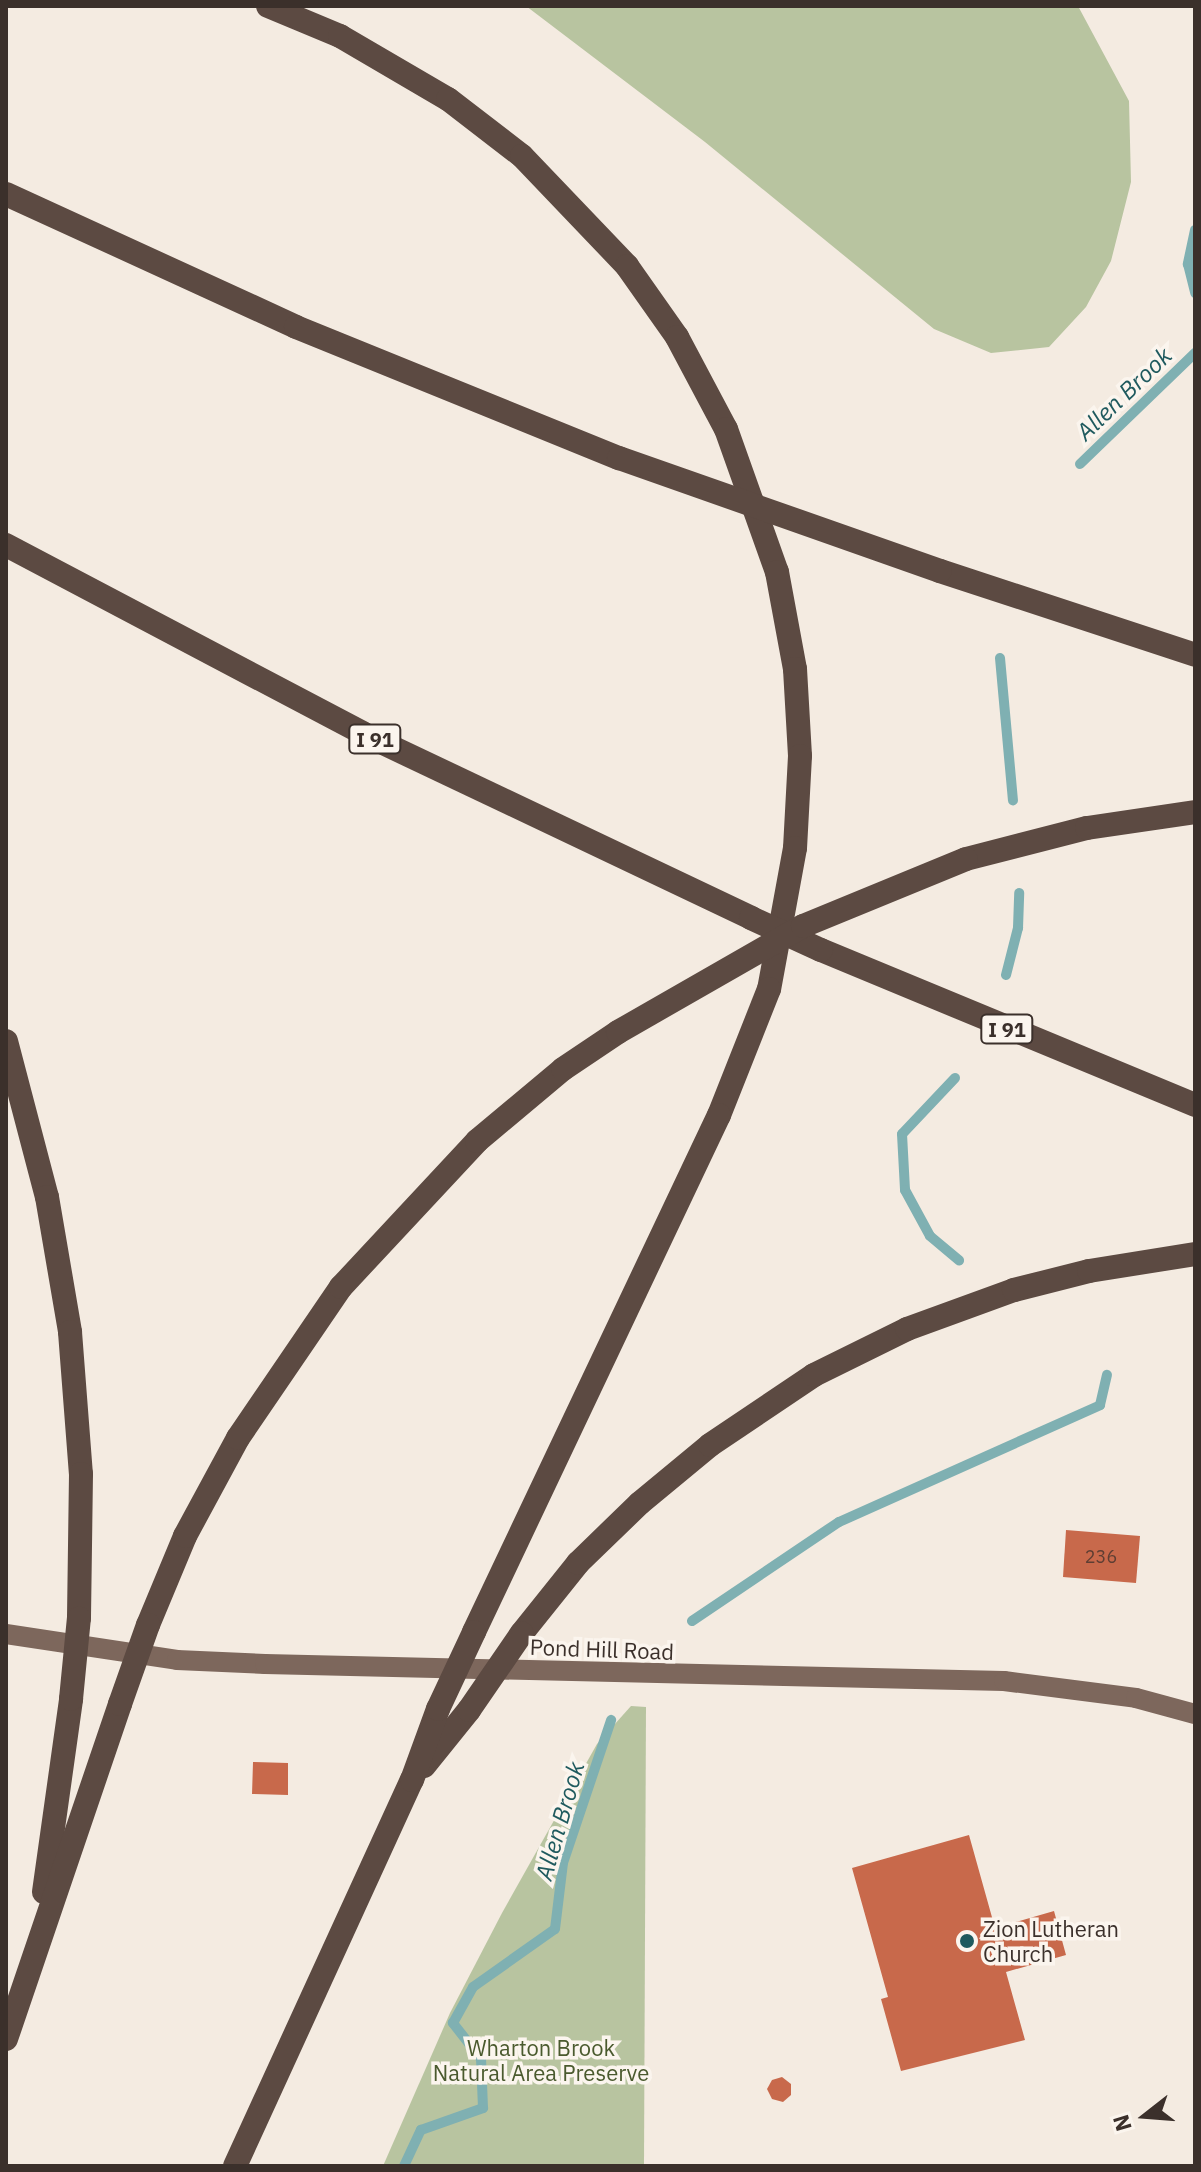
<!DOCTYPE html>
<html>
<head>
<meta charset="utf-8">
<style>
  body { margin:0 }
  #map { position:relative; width:1201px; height:2172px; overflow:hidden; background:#f4ebe1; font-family:"IBM Plex Sans",sans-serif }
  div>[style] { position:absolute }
  .green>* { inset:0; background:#b8c4a0 }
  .stream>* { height:10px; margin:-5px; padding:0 5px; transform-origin:5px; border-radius:5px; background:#7fb0b2 }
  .building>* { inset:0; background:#c8694b }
  .major>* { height:20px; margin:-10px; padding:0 10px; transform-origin:10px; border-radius:10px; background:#7d675c }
  .highway>* { height:24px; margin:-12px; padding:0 12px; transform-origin:12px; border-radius:12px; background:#5c4a42 }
  .highway-bridge>* { height:24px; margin:-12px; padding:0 12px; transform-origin:12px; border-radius:12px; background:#5c4a42 }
  .dots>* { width:22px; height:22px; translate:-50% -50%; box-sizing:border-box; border:4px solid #fbf5ee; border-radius:50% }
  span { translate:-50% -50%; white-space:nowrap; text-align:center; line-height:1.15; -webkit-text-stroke:7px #fbf5ee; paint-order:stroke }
  .number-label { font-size:18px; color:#5e3e33 }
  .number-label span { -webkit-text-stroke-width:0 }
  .shield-label span { padding:2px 6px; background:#fbf5ee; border:2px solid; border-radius:6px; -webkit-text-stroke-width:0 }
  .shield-label { font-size:20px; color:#3b302b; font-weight:700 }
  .street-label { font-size:22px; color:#3b302b }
  .poi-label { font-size:22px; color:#3b302b }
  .left { translate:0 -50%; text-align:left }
  .park-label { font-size:22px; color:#4a5a2e }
  .water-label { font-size:24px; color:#1f5a5e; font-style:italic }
  .frame { position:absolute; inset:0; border:8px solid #3b302b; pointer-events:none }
  .north { position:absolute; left:1105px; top:2076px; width:80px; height:80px; -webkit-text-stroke:6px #fbf5ee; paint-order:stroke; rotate:253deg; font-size:22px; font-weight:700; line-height:32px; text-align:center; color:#3b302b }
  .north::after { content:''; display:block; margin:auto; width:28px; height:36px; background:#3b302b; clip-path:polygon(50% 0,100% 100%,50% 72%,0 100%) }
</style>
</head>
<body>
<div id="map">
  <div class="green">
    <div style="clip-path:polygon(526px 6px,1078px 6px,1129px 101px,1131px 182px,1111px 261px,1086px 307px,1049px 347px,991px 353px,934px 329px,705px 142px)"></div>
    <div style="clip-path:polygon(631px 1706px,646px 1707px,644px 2166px,383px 2166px,450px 2013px,502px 1913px,597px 1744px)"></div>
  </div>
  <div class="stream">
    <div style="left:1195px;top:230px;width:35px;rotate:102deg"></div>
    <div style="left:1188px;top:264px;width:30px;rotate:76deg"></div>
    <div style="left:1080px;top:464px;width:160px;rotate:-44deg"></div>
    <div style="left:1000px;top:658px;width:143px;rotate:84.8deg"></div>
    <div style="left:1006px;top:975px;width:49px;rotate:-75.7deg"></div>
    <div style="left:1018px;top:928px;width:35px;rotate:-88deg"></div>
    <div style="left:955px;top:1078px;width:77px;rotate:133.4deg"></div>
    <div style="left:902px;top:1134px;width:56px;rotate:86.9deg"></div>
    <div style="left:905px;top:1190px;width:52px;rotate:61.5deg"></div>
    <div style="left:930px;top:1236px;width:38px;rotate:40deg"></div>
    <div style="left:692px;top:1621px;width:177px;rotate:-34deg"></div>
    <div style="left:839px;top:1522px;width:286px;rotate:-24.1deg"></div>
    <div style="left:1100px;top:1405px;width:31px;rotate:-77deg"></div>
    <div style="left:404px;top:2166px;width:40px;rotate:-65deg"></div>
    <div style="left:421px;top:2130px;width:66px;rotate:-19.5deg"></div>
    <div style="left:483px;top:2108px;width:49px;rotate:-92.3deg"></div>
    <div style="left:481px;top:2059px;width:46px;rotate:-127.9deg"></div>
    <div style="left:453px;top:2023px;width:41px;rotate:-60.9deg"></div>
    <div style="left:473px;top:1987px;width:100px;rotate:-35.3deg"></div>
    <div style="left:555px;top:1929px;width:66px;rotate:-83.1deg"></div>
    <div style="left:563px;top:1863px;width:151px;rotate:-71.4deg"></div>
  </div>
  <div class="building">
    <div style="clip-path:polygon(1066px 1530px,1140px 1536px,1136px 1583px,1063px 1577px)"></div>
    <div style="clip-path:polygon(253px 1762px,288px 1763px,288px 1795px,252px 1794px)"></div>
    <div style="clip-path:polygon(969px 1835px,995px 1928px,1054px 1911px,1066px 1955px,1006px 1972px,1025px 2040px,901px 2071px,881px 1999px,888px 1997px,852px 1868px)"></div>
    <div style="clip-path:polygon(782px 2077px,791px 2084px,791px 2095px,783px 2102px,772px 2099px,767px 2089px,772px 2080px)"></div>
  </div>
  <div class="major">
    <div style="left:6px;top:1634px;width:173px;rotate:8.6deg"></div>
    <div style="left:177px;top:1660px;width:88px;rotate:2.6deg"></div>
    <div style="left:265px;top:1664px;width:739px;rotate:1.32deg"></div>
    <div style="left:1004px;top:1681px;width:133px;rotate:7.3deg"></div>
    <div style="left:1136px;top:1698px;width:61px;rotate:15.2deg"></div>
  </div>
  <div class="highway">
    <div style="left:268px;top:6px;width:78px;rotate:22.6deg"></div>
    <div style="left:340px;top:36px;width:125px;rotate:30.3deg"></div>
    <div style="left:448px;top:99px;width:93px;rotate:37.6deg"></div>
    <div style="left:522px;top:156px;width:152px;rotate:46.3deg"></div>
    <div style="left:627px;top:266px;width:87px;rotate:54.8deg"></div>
    <div style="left:677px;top:337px;width:104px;rotate:62deg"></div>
    <div style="left:726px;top:429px;width:152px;rotate:70.4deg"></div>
    <div style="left:777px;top:572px;width:99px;rotate:79.5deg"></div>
    <div style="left:795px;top:669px;width:87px;rotate:86.7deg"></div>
    <div style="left:800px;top:756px;width:92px;rotate:93.1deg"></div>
    <div style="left:795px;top:848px;width:143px;rotate:100.4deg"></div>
    <div style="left:769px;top:989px;width:136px;rotate:111.6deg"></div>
    <div style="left:719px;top:1115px;width:572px;rotate:115.36deg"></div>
    <div style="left:6px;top:194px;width:319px;rotate:24.6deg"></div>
    <div style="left:296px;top:327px;width:349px;rotate:22.1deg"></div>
    <div style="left:6px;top:545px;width:403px;rotate:27.8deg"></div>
    <div style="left:362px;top:733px;width:431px;rotate:25.4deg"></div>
    <div style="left:940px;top:571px;width:268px;rotate:18.2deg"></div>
    <div style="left:966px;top:859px;width:125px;rotate:-14.4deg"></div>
    <div style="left:1087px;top:828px;width:109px;rotate:-8.4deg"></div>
    <div style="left:821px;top:950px;width:405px;rotate:22.5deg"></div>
    <div style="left:6px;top:1041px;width:161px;rotate:75.3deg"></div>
    <div style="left:47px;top:1197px;width:137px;rotate:80.3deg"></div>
    <div style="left:70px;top:1332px;width:142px;rotate:85.6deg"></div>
    <div style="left:81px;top:1474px;width:144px;rotate:90.8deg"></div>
    <div style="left:148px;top:1625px;width:96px;rotate:-67.4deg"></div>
    <div style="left:185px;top:1536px;width:111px;rotate:-61.6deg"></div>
    <div style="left:238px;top:1438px;width:183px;rotate:-55.7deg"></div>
    <div style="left:341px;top:1287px;width:200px;rotate:-47deg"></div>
    <div style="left:477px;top:1141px;width:112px;rotate:-39.9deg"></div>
    <div style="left:563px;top:1069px;width:66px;rotate:-33.9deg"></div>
    <div style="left:522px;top:1633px;width:90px;rotate:-51.3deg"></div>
    <div style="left:578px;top:1563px;width:86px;rotate:-44.1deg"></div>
    <div style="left:640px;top:1503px;width:91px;rotate:-39.6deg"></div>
    <div style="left:710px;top:1445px;width:125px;rotate:-33.9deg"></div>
    <div style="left:814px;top:1375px;width:104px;rotate:-26.3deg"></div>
    <div style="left:907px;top:1329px;width:114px;rotate:-20deg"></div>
    <div style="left:1014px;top:1290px;width:77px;rotate:-14.2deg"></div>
    <div style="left:1089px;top:1271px;width:107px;rotate:-9.1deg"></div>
    <div style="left:424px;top:1766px;width:72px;rotate:-51.2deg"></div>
    <div style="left:44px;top:1892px;width:195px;rotate:-82deg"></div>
    <div style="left:6px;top:2039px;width:354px;rotate:-71.2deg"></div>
    <div style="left:235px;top:2166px;width:425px;rotate:-65.4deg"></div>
    <div style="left:412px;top:1780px;width:76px;rotate:-69.9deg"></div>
  </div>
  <div class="highway-bridge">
    <div style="left:619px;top:458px;width:340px;rotate:19.4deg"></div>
    <div style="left:751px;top:918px;width:77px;rotate:24.6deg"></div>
    <div style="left:618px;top:1032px;width:213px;rotate:-29.8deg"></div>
    <div style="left:803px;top:926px;width:176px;rotate:-22.3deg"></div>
    <div style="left:71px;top:1699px;width:81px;rotate:-84.4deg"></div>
    <div style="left:120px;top:1704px;width:84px;rotate:-70.5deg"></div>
    <div style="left:438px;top:1709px;width:85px;rotate:-64.9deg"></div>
    <div style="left:469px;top:1710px;width:93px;rotate:-55.5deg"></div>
  </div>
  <div class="dots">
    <div style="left:967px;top:1941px;background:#1f5a5e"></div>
  </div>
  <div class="number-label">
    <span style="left:1101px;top:1557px">236</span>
  </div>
  <div class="shield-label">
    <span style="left:375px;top:739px">I 91</span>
    <span style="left:1007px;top:1029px">I 91</span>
  </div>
  <div class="street-label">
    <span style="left:602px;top:1649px;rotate:2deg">Pond Hill Road</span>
  </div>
  <div class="poi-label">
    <span class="left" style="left:983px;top:1941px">Zion Lutheran<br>Church</span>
  </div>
  <div class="park-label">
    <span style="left:541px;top:2060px">Wharton Brook<br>Natural Area Preserve</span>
  </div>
  <div class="water-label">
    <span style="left:1124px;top:394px;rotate:-44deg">Allen Brook</span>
    <span style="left:560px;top:1821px;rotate:-74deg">Allen Brook</span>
  </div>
  <div class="frame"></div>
  <div class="north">N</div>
</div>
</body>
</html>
